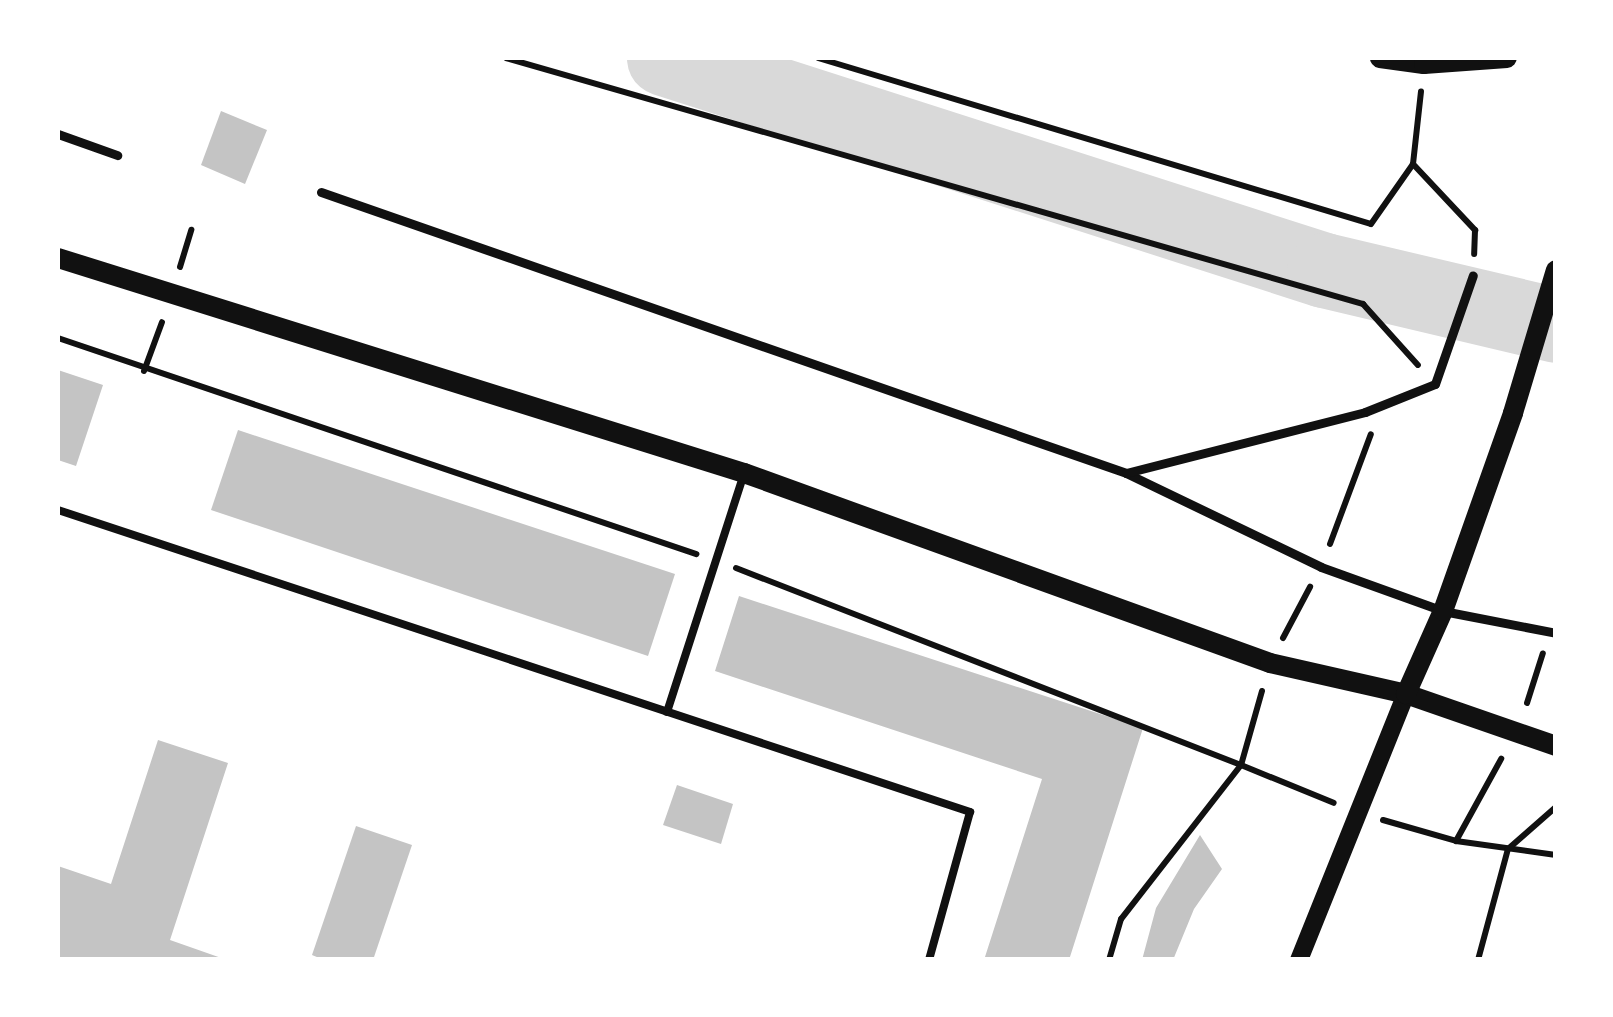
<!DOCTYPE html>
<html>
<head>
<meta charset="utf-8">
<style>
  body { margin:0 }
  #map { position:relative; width:1613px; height:1017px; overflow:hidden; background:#fff; font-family:Roboto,sans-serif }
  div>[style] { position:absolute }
  .river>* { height:75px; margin:-37.5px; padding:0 37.5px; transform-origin:37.5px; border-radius:37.5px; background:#d9d9d9 }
  .building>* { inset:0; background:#c4c4c4 }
  .path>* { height:6px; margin:-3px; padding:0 3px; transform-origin:3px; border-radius:3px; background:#111 }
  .service>* { height:8px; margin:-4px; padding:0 4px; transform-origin:4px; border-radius:4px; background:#111 }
  .pedestrian>* { height:9px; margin:-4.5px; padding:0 4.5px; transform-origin:4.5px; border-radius:4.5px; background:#111 }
  .tertiary>* { height:18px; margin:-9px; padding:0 9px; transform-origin:9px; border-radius:9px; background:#111 }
  .secondary>* { height:20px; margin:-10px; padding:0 10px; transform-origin:10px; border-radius:10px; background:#111 }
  span { translate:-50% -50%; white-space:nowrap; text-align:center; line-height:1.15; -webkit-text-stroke:8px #fff; paint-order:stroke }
  .frame { position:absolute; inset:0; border:60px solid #fff; pointer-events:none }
</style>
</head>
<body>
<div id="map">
  <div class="river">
    <div style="left:664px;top:58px;width:693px;rotate:17.81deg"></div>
    <div style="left:1324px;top:270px;width:238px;rotate:13.3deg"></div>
  </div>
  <div class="building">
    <div style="clip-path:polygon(221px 111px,267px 130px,245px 184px,201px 165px)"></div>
    <div style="clip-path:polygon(58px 370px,103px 385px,76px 466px,58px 460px)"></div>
    <div style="clip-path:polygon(238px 430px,675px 574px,648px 656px,211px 510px)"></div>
    <div style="clip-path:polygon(739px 596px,1143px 728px,1069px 960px,984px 960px,1042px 779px,715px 671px)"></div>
    <div style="clip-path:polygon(158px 740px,228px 763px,170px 940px,227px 960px,58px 960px,58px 866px,111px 884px)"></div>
    <div style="clip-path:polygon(677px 785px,733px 804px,721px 844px,663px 825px)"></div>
    <div style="clip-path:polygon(356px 826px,412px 845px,373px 960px,324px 960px,312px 955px)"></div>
    <div style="clip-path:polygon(1200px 835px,1222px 869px,1194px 909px,1173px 960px,1142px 960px,1156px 908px)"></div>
  </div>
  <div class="path">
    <div style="left:506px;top:58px;width:892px;rotate:16.02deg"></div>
    <div style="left:1363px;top:304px;width:82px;rotate:48deg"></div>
    <div style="left:818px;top:58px;width:577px;rotate:16.71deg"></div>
    <div style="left:1371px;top:224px;width:73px;rotate:-55deg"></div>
    <div style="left:1413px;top:164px;width:91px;rotate:46.8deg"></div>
    <div style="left:1475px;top:230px;width:24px;rotate:92deg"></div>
    <div style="left:1413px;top:164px;width:73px;rotate:-83.7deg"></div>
    <div style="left:180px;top:267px;width:39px;rotate:-73deg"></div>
    <div style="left:58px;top:338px;width:674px;rotate:18.7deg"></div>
    <div style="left:144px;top:371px;width:52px;rotate:-69.8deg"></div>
    <div style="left:1330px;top:544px;width:117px;rotate:-69.6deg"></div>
    <div style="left:736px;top:568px;width:542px;rotate:21.31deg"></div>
    <div style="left:1241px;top:765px;width:195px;rotate:127.9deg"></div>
    <div style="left:1121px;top:919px;width:43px;rotate:106.3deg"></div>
    <div style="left:1283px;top:638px;width:58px;rotate:-62.1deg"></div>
    <div style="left:1262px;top:691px;width:77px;rotate:105.8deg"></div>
    <div style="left:1241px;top:765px;width:100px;rotate:22.2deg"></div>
    <div style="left:1527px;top:703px;width:52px;rotate:-72.3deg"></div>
    <div style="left:1383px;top:820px;width:76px;rotate:16deg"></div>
    <div style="left:1456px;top:841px;width:101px;rotate:8deg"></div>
    <div style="left:1456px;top:841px;width:94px;rotate:-61.2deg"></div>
    <div style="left:1478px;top:960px;width:115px;rotate:-74.9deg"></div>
    <div style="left:1508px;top:849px;width:64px;rotate:-41.2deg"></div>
  </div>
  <div class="service">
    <div style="left:58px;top:510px;width:961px;rotate:18.32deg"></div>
    <div style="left:970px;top:812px;width:154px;rotate:105.5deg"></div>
    <div style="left:667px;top:712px;width:251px;rotate:-72.1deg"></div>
  </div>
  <div class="pedestrian">
    <div style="left:58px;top:134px;width:63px;rotate:19.6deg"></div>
    <div style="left:321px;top:192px;width:853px;rotate:19.24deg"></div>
    <div style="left:1126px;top:473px;width:216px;rotate:25.7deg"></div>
    <div style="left:1321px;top:567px;width:130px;rotate:19.8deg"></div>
    <div style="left:1443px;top:611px;width:115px;rotate:11deg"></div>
    <div style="left:1126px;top:473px;width:247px;rotate:-14.3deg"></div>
    <div style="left:1365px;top:412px;width:75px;rotate:-21.8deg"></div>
    <div style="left:1435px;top:384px;width:115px;rotate:-70.8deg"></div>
  </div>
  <div class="tertiary">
    <div style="left:1299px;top:960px;width:287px;rotate:-68.1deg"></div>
  </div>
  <div class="secondary">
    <div style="left:1380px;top:58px;width:44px;rotate:7.8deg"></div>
    <div style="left:1424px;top:64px;width:83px;rotate:-4.1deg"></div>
    <div style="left:58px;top:258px;width:719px;rotate:17.4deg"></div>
    <div style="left:744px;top:473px;width:559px;rotate:19.86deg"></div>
    <div style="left:1270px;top:663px;width:139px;rotate:12.8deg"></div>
    <div style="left:1406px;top:694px;width:159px;rotate:19.1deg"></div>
    <div style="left:1406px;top:694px;width:91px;rotate:-66deg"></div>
    <div style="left:1443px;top:611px;width:210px;rotate:-70.5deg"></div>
    <div style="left:1513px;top:413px;width:149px;rotate:-73.3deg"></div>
  </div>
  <div class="frame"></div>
</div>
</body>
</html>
